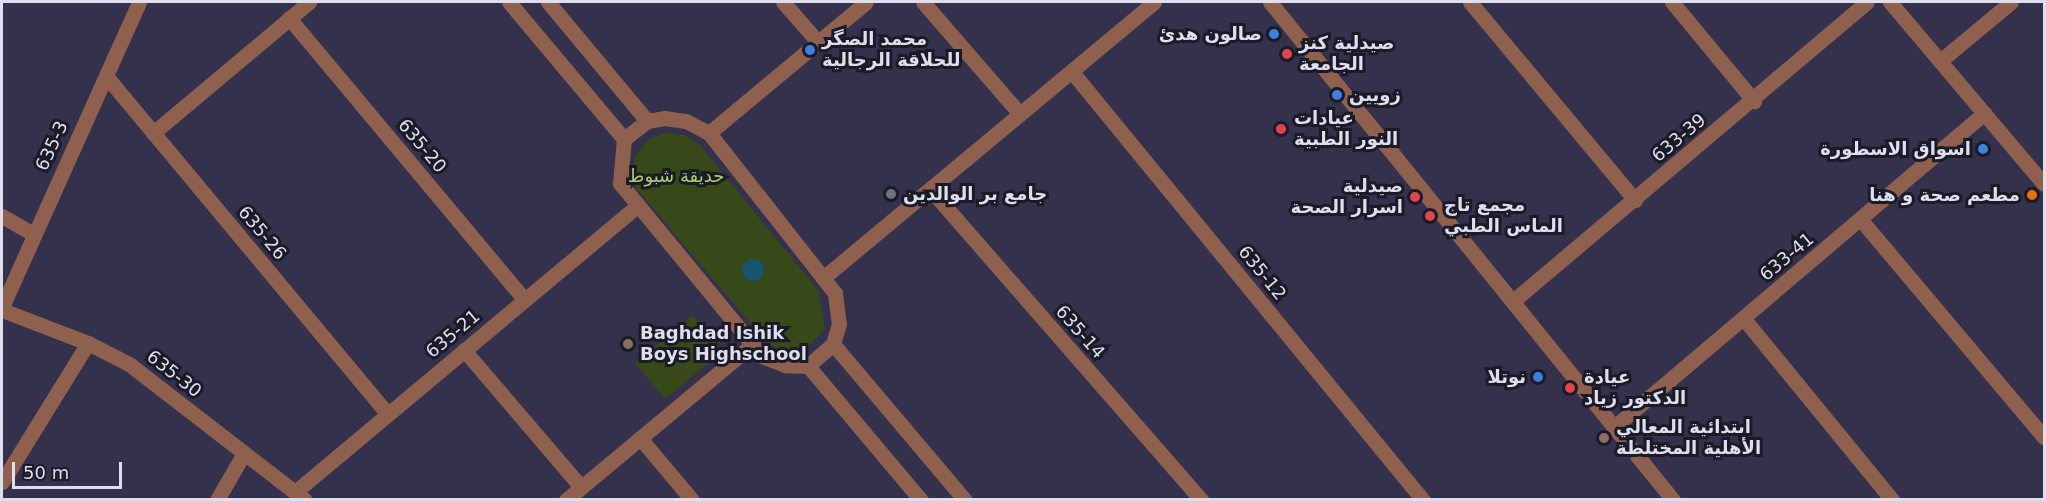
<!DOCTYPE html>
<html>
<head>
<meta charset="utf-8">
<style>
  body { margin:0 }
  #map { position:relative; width:2046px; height:501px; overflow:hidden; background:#33314c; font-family:"DejaVu Sans",Vazirmatn,sans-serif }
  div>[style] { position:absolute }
  .green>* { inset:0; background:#374918 }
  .water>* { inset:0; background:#17546d }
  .round { border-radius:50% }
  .minor>* { height:15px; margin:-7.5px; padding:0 7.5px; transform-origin:7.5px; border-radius:7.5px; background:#8f604e }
  .tertiary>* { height:15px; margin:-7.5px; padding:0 7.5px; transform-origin:7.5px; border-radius:7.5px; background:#8f604e }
  .dots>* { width:16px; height:16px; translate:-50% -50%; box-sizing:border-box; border:3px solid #1b1b27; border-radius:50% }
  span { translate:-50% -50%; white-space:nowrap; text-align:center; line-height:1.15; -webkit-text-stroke:6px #1b1b27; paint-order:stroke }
  .poi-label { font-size:18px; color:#dedeef; font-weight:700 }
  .right { translate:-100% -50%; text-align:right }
  .left { translate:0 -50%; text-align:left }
  .street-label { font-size:18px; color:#dedeef }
  .park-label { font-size:18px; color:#abce76 }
  .frame { position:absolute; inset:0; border:3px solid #dedeef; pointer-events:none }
  .scale { position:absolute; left:12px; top:462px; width:110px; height:27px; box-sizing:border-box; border:3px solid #dedeef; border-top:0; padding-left:8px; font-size:18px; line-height:21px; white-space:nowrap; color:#dedeef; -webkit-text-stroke:4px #1b1b27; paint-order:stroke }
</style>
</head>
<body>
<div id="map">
  <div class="green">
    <div style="clip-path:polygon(666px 133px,684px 135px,700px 145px,818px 290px,825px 329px,807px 347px,788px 351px,769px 345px,635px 187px,634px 157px,651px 138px)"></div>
    <div style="clip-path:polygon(693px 315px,723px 351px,665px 399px,635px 363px)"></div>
  </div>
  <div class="water">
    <div class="round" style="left:742px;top:259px;width:22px;height:22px"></div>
  </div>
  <div class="minor">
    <div style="left:509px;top:2px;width:179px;rotate:50deg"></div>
    <div style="left:548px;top:2px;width:155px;rotate:50.2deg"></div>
    <div style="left:783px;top:2px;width:53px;rotate:48.8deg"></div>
    <div style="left:923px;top:2px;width:148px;rotate:49.1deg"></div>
    <div style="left:1470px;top:2px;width:258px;rotate:50.2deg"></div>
    <div style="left:1672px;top:2px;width:129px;rotate:50.4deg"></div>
    <div style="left:1890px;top:2px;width:238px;rotate:49.8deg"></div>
    <div style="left:289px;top:18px;width:366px;rotate:50.1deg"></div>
    <div style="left:1940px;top:61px;width:92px;rotate:-39.7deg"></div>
    <div style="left:1072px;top:72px;width:554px;rotate:50.65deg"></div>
    <div style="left:106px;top:76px;width:440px;rotate:50.2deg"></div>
    <div style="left:664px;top:118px;width:22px;rotate:8deg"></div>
    <div style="left:686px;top:121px;width:26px;rotate:28deg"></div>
    <div style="left:709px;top:133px;width:204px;rotate:51.8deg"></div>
    <div style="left:835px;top:293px;width:31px;rotate:83deg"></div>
    <div style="left:839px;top:324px;width:21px;rotate:107deg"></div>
    <div style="left:833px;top:344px;width:33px;rotate:139deg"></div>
    <div style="left:808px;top:366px;width:23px;rotate:-178deg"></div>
    <div style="left:785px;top:365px;width:25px;rotate:-159deg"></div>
    <div style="left:762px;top:356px;width:224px;rotate:-129.4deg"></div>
    <div style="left:620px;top:183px;width:44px;rotate:-84.8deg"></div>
    <div style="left:624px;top:139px;width:29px;rotate:-38deg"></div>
    <div style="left:647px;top:121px;width:17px;rotate:-10deg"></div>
    <div style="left:153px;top:133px;width:204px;rotate:-40deg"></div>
    <div style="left:709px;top:133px;width:204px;rotate:-39.8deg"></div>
    <div style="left:930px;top:189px;width:413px;rotate:48.9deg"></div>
    <div style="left:2px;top:216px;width:36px;rotate:30deg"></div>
    <div style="left:1861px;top:220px;width:284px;rotate:49.9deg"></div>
    <div style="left:823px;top:278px;width:431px;rotate:-39.8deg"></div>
    <div style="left:1513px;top:301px;width:463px;rotate:-40.2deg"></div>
    <div style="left:2px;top:307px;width:334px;rotate:-65.8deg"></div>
    <div style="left:2px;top:310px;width:92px;rotate:21deg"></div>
    <div style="left:88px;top:343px;width:46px;rotate:27.1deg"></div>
    <div style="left:129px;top:364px;width:222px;rotate:37.7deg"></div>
    <div style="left:1744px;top:319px;width:234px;rotate:50.7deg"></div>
    <div style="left:833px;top:344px;width:204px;rotate:49.8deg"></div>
    <div style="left:464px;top:350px;width:180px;rotate:49.5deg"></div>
    <div style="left:808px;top:366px;width:175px;rotate:49.9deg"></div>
    <div style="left:1613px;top:428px;width:487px;rotate:-40.3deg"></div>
    <div style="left:640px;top:438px;width:81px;rotate:50deg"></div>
    <div style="left:2px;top:482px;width:163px;rotate:-58.3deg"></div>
    <div style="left:295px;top:492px;width:444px;rotate:-39.9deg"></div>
    <div style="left:217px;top:500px;width:54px;rotate:-60.1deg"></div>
    <div style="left:566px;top:500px;width:242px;rotate:-39.8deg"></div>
  </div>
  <div class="tertiary">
    <div style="left:1270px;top:2px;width:641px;rotate:51.02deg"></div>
  </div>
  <div class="dots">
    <div style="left:1274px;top:34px;background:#3f7fe0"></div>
    <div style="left:810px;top:50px;background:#3f7fe0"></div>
    <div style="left:1287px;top:54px;background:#e0444e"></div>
    <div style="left:1337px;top:95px;background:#3f7fe0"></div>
    <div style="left:1281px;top:129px;background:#e0444e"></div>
    <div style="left:1983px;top:149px;background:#3f7fe0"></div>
    <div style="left:891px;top:194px;background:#6b7280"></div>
    <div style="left:2032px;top:195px;background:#e8710a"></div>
    <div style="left:1415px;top:197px;background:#e0444e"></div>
    <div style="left:1430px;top:216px;background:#e0444e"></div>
    <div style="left:628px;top:344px;background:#8d6e63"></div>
    <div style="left:1538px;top:377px;background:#3f7fe0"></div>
    <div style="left:1570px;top:388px;background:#e0444e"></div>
    <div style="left:1604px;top:438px;background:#8d6e63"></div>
  </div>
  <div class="poi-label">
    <span class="right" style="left:1262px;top:34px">صالون هدئ</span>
    <span class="left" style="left:822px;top:50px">محمد الصگر<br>للحلاقة الرجالية</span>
    <span class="left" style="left:1299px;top:54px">صيدلية كنز<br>الجامعة</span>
    <span class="left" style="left:1349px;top:95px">زويين</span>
    <span class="left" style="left:1294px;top:129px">عيادات<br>النور الطبية</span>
    <span class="right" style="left:1971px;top:149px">اسواق الاسطورة</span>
    <span class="right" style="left:1403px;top:197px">صيدلية<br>اسرار الصحة</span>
    <span class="left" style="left:903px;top:194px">جامع بر الوالدين</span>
    <span class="right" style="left:2020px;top:195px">مطعم صحة و هنا</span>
    <span class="left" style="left:1444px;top:216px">مجمع تاج<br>الماس الطبي</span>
    <span class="left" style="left:640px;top:344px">Baghdad Ishik<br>Boys Highschool</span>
    <span class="right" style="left:1526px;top:377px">نوتلا</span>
    <span class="left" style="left:1584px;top:388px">عيادة<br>الدكتور زياد</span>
    <span class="left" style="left:1616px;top:438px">ابتدائية المعالي<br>الأهلية المختلطة</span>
  </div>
  <div class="street-label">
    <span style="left:1679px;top:138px;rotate:-40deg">633-39</span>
    <span style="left:52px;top:146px;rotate:-65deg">635-3</span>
    <span style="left:422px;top:146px;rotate:50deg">635-20</span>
    <span style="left:262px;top:233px;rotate:50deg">635-26</span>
    <span style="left:1787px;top:257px;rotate:-40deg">633-41</span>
    <span style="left:1262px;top:273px;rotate:51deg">635-12</span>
    <span style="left:1080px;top:332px;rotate:49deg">635-14</span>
    <span style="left:453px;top:334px;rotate:-40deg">635-21</span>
    <span style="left:174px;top:374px;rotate:38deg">635-30</span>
  </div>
  <div class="park-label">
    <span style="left:676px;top:176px">حديقة شبوط</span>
  </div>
  <div class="frame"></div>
  <div class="scale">50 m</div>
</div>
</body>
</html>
